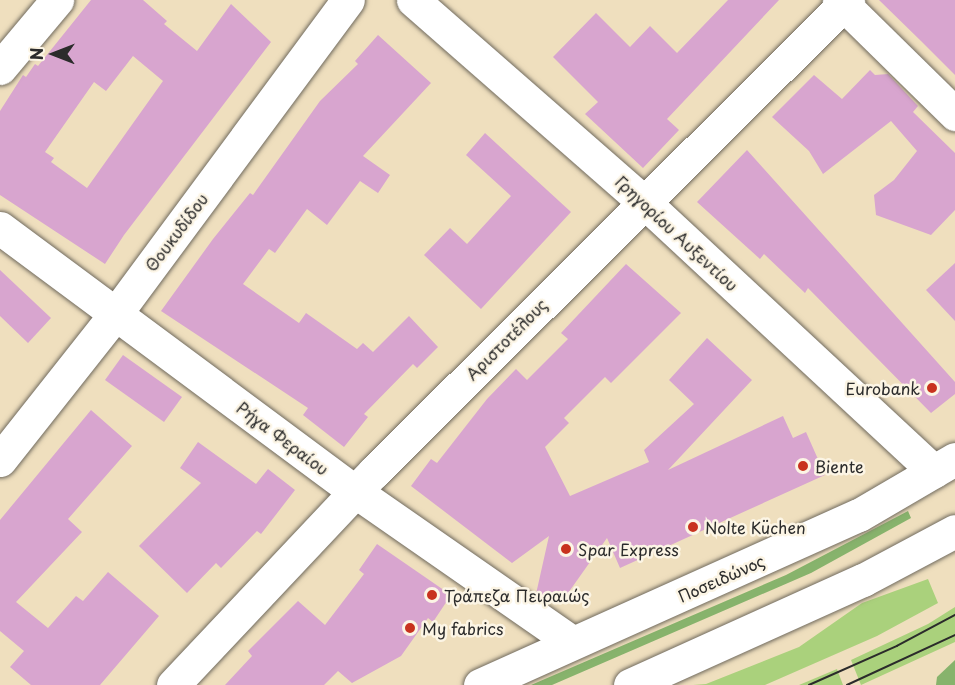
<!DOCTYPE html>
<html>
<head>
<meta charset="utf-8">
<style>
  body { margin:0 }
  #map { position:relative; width:955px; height:685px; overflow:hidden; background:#efdfbe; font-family:"Playpen Sans",sans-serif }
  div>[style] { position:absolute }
  .green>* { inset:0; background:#aad17c }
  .forest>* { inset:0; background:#87b36c }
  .building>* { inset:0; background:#d8a5cf }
  .roads { filter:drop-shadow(0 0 2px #706a5e) drop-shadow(0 0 2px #706a5e) }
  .minor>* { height:33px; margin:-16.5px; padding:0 16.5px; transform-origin:16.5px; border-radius:16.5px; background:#fff }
  .highway>* { height:33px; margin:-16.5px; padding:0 16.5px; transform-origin:16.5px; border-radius:16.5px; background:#fff }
  .tram>* { height:1.5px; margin:-0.75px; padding:0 0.75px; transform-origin:0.75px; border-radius:0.75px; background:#2b2b2b }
  .dots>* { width:16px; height:16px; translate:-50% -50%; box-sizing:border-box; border:3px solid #fcf5e5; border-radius:50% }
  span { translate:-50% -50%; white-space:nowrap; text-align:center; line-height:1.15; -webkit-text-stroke:5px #fcf5e5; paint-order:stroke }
  .street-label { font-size:16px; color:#2b2b2b }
  .poi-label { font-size:16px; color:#2b2b2b }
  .right { translate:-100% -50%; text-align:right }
  .left { translate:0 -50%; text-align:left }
  .north { position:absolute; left:24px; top:24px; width:60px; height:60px; -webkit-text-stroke:4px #fcf5e5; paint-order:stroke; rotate:270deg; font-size:16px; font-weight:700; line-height:24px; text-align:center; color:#2b2b2b }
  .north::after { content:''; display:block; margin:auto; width:21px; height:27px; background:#2b2b2b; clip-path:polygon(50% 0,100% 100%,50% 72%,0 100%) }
</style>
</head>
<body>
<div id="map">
  <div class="green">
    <div style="clip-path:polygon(928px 579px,938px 603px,877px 636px,765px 685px,693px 685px,706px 684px,799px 647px,862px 603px)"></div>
    <div style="clip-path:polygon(955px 607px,955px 642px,861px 685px,851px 660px,928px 624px)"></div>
    <div style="clip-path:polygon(837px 669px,843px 685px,799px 685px)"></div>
  </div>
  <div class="forest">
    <div style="clip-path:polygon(908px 511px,911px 518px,811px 573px,552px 685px,531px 685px,786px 575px)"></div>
    <div style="clip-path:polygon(955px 660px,955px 685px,936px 685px,937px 677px)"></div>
  </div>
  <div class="building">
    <div style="clip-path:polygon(evenodd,91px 0,143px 0,167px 21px,164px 24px,197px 51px,231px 4px,271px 42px,124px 235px,105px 264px,0 195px,0 111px,23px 75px,26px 77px,35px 64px,38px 66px,91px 0,133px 56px,163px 81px,87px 188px,51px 162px,54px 158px,45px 152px,94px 82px,106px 91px,133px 56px)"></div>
    <div style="clip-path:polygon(728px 0,779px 0,667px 119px,679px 130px,643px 168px,585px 114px,598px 102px,553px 57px,596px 13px,630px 47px,650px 26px,677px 53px)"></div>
    <div style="clip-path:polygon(879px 0,955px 0,955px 75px,921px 41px)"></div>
    <div style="clip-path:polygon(378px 35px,431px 83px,363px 156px,390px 175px,378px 193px,360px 181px,327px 225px,307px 209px,275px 253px,269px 249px,243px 284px,299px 323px,306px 313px,357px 349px,363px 343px,373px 352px,409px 316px,438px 347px,417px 368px,413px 364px,364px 414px,368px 417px,344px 447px,303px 415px,308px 408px,161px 311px,213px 239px,250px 193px,253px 195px,320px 101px,358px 64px,355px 61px)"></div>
    <div style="clip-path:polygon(870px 70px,875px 75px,888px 74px,918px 106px,913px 112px,955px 153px,955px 210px,931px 235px,876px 215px,874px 195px,894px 180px,917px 151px,891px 121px,823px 174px,809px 151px,772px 117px,814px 75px,842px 99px)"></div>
    <div style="clip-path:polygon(485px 133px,571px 212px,481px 309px,424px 255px,450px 228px,467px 244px,511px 196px,466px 155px)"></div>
    <div style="clip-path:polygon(747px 150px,955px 382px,955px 394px,931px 413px,808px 288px,805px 293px,764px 254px,760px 259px,697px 202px)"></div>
    <div style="clip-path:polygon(955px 263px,955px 321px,926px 290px)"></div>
    <div style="clip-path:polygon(626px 264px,681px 313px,611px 383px,605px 377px,564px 418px,569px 423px,545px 447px,570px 496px,649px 462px,644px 450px,694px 404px,669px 380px,707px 338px,752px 380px,668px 470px,783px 416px,793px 438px,806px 432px,825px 475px,620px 568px,607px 538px,561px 603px,536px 594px,549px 536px,512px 563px,411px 486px,431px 459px,437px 463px,487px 399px,516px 369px,527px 380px,568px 339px,561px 333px)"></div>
    <div style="clip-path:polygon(0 270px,51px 318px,28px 343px,0 316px)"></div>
    <div style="clip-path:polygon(123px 355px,182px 397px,164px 422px,105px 380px)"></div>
    <div style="clip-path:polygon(91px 410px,132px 446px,68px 519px,82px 532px,16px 602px,48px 628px,76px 596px,83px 601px,108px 572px,159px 616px,100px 685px,31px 685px,10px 667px,24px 651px,0 631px,0 520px)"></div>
    <div style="clip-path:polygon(198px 442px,256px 484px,268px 469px,295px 490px,261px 534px,257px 531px,221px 568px,216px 563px,187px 593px,139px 546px,201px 483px,180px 468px)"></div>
    <div style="clip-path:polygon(377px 544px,451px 595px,433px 622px,428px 618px,401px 656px,352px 683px,338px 671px,324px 685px,225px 685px,252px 656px,248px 651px,298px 601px,325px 625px,364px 574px,359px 570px)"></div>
  </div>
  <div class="roads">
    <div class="minor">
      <div style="left:413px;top:0;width:305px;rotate:41.2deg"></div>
      <div style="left:643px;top:201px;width:397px;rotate:42.9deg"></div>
      <div style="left:839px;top:0;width:163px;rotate:44.5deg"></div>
      <div style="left:0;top:68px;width:89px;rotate:-50deg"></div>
      <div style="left:0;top:228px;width:443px;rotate:36.6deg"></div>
      <div style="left:356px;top:492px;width:261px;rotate:34.8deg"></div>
      <div style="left:0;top:460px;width:189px;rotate:-51.7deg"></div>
      <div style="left:117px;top:312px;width:388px;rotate:-53.5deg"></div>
      <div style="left:173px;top:685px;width:293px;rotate:-46.7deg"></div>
      <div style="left:374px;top:472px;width:669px;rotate:-44.88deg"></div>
    </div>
    <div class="highway">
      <div style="left:480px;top:685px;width:415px;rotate:-24.2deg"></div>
      <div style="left:859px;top:515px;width:111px;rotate:-30.3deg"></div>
      <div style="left:630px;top:685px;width:256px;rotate:-24.3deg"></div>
      <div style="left:863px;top:580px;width:104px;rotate:-28deg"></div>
    </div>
  </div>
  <div class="tram">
    <div style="left:809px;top:685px;width:96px;rotate:-23.9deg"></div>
    <div style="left:897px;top:646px;width:66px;rotate:-28.1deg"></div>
    <div style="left:847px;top:685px;width:119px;rotate:-24.8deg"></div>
  </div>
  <div class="dots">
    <div style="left:932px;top:388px;background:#c8321e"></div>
    <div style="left:803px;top:466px;background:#c8321e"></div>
    <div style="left:693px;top:527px;background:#c8321e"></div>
    <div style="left:566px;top:549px;background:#c8321e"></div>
    <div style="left:432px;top:595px;background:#c8321e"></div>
    <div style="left:410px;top:628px;background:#c8321e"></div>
  </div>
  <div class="street-label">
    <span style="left:176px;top:232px;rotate:-53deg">Θουκυδίδου</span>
    <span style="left:677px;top:233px;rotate:43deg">Γρηγορίου Αυξεντίου</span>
    <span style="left:506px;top:339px;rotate:-45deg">Αριστοτέλους</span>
    <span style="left:283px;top:438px;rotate:37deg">Ρήγα Φεραίου</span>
    <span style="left:721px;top:578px;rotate:-24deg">Ποσειδώνος</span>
  </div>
  <div class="poi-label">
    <span class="right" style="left:920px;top:388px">Eurobank</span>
    <span class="left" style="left:815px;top:466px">Biente</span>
    <span class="left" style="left:705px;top:527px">Nolte Küchen</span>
    <span class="left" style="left:578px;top:549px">Spar Express</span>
    <span class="left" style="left:444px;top:595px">Τράπεζα Πειραιώς</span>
    <span class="left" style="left:422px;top:628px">My fabrics</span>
  </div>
  <div class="north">N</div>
</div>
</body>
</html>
